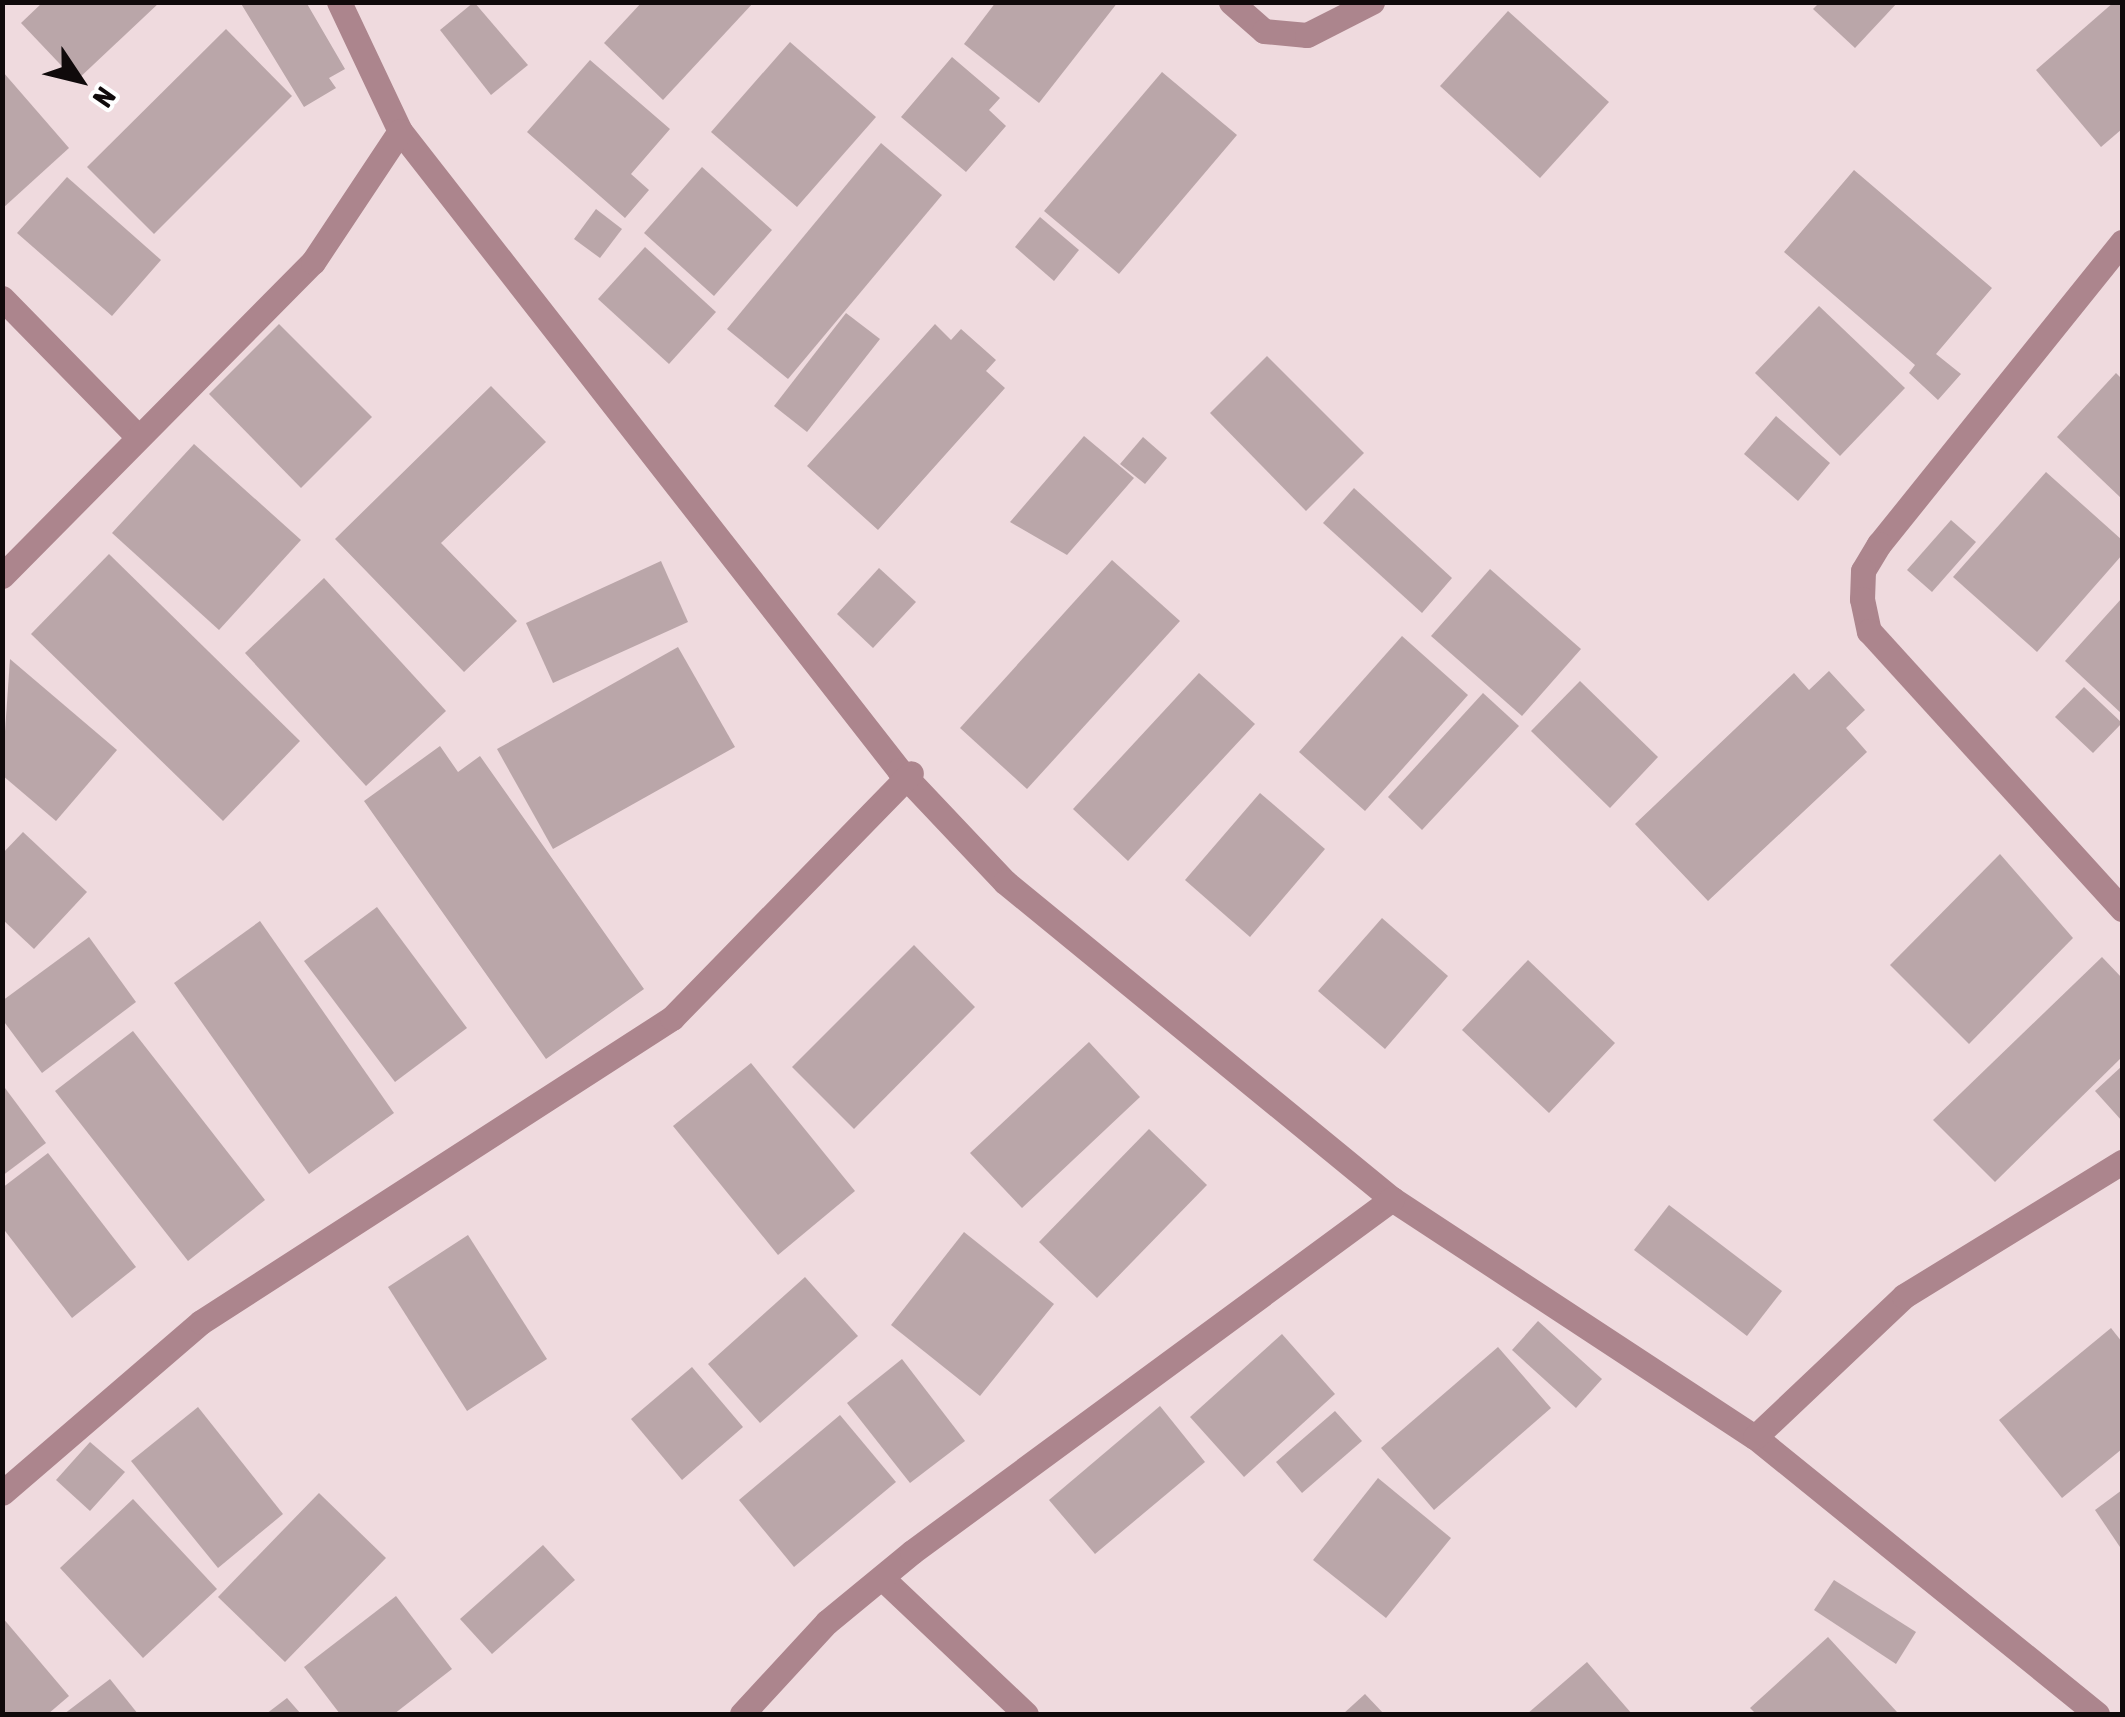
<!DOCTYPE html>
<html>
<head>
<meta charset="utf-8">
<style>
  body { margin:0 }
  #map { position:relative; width:2125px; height:1717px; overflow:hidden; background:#efdade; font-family:"Asap Condensed",sans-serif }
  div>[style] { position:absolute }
  .building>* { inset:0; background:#baa6a9 }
  .minor>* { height:25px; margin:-12.5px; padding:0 12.5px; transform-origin:12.5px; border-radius:12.5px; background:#ac858d }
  span { translate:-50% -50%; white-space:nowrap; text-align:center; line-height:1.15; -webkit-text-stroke:8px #fff; paint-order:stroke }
  .frame { position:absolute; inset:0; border:5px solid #100a0b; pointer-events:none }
  .north { position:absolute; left:30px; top:30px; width:100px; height:100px; -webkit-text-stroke:8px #fff; paint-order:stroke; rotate:125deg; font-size:28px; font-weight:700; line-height:40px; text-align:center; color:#100a0b }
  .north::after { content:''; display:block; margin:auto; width:35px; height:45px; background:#100a0b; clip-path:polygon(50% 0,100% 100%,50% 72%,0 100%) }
</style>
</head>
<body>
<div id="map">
  <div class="building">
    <div style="clip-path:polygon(43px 2px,160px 2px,76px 81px,21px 23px)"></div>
    <div style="clip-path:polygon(240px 2px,306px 2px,345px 69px,329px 78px,336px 88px,304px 107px)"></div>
    <div style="clip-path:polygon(474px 2px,528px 65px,491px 95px,440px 30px)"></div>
    <div style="clip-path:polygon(642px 2px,754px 2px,663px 100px,604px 43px)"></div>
    <div style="clip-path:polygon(996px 2px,1118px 2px,1039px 103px,964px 44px)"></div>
    <div style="clip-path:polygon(1820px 2px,1898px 2px,1855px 48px,1813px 9px)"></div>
    <div style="clip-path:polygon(2114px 2px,2122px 2px,2122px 129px,2101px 147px,2036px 70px)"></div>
    <div style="clip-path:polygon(1508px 11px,1609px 102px,1540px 178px,1440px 86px)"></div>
    <div style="clip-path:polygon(226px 29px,292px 96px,154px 234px,87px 167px)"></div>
    <div style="clip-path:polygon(790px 42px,876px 117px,797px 207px,711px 132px)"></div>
    <div style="clip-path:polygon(952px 57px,1000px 98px,989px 110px,1006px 126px,966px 172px,901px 117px)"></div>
    <div style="clip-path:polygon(590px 60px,670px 129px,631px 174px,649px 190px,625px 218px,527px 132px)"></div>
    <div style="clip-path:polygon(3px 72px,69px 148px,3px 208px)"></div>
    <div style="clip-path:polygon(1162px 72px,1237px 135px,1119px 274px,1044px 211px)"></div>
    <div style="clip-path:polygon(881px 143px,942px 195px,788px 379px,727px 329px)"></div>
    <div style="clip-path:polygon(702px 167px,772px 230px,714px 296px,644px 233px)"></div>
    <div style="clip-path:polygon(1854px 170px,1992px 288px,1936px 354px,1961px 374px,1938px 400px,1909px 373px,1915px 365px,1784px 252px)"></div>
    <div style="clip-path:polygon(67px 177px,161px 260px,112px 316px,17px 233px)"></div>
    <div style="clip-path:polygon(596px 209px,622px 229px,600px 258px,574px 239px)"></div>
    <div style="clip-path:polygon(1040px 217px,1079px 250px,1054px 281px,1015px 247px)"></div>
    <div style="clip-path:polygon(645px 247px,716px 312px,669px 364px,598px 299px)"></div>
    <div style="clip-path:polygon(1819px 306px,1905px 388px,1840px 456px,1755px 373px)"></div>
    <div style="clip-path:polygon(846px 313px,880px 339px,807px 432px,774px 406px)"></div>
    <div style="clip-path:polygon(279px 324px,372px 417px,301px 488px,209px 394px)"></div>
    <div style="clip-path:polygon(935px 324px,951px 340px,961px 329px,996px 360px,986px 371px,1005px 388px,878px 530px,807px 466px)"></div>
    <div style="clip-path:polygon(1267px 356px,1364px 453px,1306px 511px,1210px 413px)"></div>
    <div style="clip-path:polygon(2116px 373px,2122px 379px,2122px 499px,2057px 437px)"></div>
    <div style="clip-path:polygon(491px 386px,546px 442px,441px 543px,517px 621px,464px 672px,335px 539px)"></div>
    <div style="clip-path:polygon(1776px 416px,1830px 463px,1798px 501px,1744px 454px)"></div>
    <div style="clip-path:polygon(1084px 436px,1134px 478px,1067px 555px,1010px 522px)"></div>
    <div style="clip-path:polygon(1143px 437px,1167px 458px,1145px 484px,1120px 464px)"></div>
    <div style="clip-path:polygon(194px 444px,301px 540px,219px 630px,112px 533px)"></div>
    <div style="clip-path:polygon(2046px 472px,2122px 540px,2122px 555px,2037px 652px,1953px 577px)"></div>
    <div style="clip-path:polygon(1354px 488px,1452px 578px,1422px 613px,1323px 523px)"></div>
    <div style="clip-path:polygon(1951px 520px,1976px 542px,1932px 592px,1907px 570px)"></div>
    <div style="clip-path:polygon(109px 554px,300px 741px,223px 821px,31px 634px)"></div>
    <div style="clip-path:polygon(1112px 560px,1180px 621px,1027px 789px,960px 728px)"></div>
    <div style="clip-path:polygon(661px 561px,688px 622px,553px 683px,526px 623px)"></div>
    <div style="clip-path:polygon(879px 568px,916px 602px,873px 648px,837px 614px)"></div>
    <div style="clip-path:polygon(1490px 569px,1581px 649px,1522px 716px,1431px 636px)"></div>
    <div style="clip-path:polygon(324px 578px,446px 711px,366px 786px,245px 653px)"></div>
    <div style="clip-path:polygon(2122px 598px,2122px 714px,2065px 661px)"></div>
    <div style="clip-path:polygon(1402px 636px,1468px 695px,1365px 811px,1299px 752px)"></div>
    <div style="clip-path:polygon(678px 647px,735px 747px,553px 849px,497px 749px)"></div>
    <div style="clip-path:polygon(10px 659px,117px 750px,56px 821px,2px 775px)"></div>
    <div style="clip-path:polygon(1829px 671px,1865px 710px,1846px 728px,1867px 752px,1708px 901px,1635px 824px,1794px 673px,1809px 690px)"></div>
    <div style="clip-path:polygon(1199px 673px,1255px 724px,1128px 861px,1073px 809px)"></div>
    <div style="clip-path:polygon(1580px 681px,1658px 757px,1610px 808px,1531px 731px)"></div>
    <div style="clip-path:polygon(2084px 687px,2122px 723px,2093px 753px,2055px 717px)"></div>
    <div style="clip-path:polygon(1483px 693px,1519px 726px,1422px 830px,1388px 797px)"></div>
    <div style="clip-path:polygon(440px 746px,458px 772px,480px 756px,644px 989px,546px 1059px,364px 801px)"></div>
    <div style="clip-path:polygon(1260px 793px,1325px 849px,1250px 937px,1185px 880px)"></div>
    <div style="clip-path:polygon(23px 832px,87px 892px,34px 949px,2px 919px,2px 854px)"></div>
    <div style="clip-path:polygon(2000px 854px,2073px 938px,1969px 1044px,1890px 965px)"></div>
    <div style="clip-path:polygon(377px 907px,467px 1028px,395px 1082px,304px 961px)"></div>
    <div style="clip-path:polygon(1382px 918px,1448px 976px,1385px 1049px,1318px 991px)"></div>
    <div style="clip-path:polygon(260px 921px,394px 1113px,309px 1174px,174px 983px)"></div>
    <div style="clip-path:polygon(89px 937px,136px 1002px,42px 1073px,2px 1019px,2px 1001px)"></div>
    <div style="clip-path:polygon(914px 945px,975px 1007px,854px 1129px,792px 1067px)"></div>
    <div style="clip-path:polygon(2102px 957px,2122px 978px,2122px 1057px,1995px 1182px,1933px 1120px)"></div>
    <div style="clip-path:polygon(1528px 960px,1615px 1043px,1549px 1113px,1462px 1030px)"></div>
    <div style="clip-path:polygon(133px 1031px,265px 1200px,188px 1261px,55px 1091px)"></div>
    <div style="clip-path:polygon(1089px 1042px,1140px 1097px,1022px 1208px,970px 1153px)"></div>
    <div style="clip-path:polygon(751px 1063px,855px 1191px,778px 1255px,673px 1126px)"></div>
    <div style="clip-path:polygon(2122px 1066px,2122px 1121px,2095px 1091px)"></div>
    <div style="clip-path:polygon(2px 1084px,46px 1143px,2px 1176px)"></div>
    <div style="clip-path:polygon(1149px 1129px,1207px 1185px,1097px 1298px,1039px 1242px)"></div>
    <div style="clip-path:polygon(48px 1153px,136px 1267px,72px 1318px,2px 1227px,2px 1188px)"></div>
    <div style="clip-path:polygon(1669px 1205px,1782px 1291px,1747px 1336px,1634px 1250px)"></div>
    <div style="clip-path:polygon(964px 1232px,1054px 1304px,980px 1396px,891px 1325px)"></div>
    <div style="clip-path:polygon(468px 1235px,547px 1359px,467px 1411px,388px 1287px)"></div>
    <div style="clip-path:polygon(805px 1277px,858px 1336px,760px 1423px,708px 1364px)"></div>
    <div style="clip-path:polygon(1538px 1321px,1602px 1379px,1576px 1408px,1512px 1350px)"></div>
    <div style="clip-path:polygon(2111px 1328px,2122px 1342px,2122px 1449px,2062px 1498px,1999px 1420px)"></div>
    <div style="clip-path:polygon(1282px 1334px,1335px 1394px,1244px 1477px,1190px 1417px)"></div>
    <div style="clip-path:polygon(1498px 1347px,1551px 1408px,1434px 1510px,1381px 1448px)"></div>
    <div style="clip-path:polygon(902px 1359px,965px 1441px,910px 1483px,847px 1403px)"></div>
    <div style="clip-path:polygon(692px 1367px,743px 1427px,682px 1480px,631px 1419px)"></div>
    <div style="clip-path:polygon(1160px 1406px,1205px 1462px,1095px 1554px,1049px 1500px)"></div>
    <div style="clip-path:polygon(198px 1407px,283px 1514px,218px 1568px,131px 1461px)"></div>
    <div style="clip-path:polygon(1335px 1411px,1362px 1441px,1302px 1493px,1276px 1462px)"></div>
    <div style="clip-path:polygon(840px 1415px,896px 1482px,794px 1567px,739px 1500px)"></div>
    <div style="clip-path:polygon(90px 1442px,125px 1472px,90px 1511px,56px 1480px)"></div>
    <div style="clip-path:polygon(1378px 1478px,1451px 1538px,1386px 1618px,1313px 1560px)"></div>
    <div style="clip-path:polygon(2122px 1490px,2122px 1550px,2095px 1510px)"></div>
    <div style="clip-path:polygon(319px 1493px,386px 1558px,285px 1662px,218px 1597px)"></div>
    <div style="clip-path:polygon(133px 1499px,217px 1589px,143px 1658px,60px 1568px)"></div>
    <div style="clip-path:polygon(543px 1545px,575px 1580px,492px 1654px,460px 1619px)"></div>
    <div style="clip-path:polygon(1834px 1580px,1916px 1632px,1896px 1664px,1814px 1610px)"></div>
    <div style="clip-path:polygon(396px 1596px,452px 1669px,394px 1714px,340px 1714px,304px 1667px)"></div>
    <div style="clip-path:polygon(2px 1617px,69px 1696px,48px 1714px,2px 1714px)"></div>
    <div style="clip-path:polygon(1828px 1637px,1897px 1712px,1756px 1714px,1750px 1708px)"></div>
    <div style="clip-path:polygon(1587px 1662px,1632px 1714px,1527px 1714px)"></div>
    <div style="clip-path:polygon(110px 1679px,138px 1714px,64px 1714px)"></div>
    <div style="clip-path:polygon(1365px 1694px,1384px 1714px,1343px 1714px)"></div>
    <div style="clip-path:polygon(287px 1698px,301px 1714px,266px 1714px)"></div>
  </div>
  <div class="minor">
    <div style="left:339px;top:2px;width:143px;rotate:64.7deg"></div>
    <div style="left:400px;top:131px;width:811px;rotate:52.01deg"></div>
    <div style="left:899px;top:770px;width:154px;rotate:46.6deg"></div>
    <div style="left:1005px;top:882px;width:500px;rotate:39.32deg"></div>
    <div style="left:1392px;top:1199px;width:434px;rotate:33.3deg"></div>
    <div style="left:1755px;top:1437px;width:440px;rotate:39deg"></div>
    <div style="left:1231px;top:2px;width:44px;rotate:41.3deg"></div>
    <div style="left:1264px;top:31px;width:43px;rotate:5.3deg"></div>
    <div style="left:1307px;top:35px;width:73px;rotate:-26.9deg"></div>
    <div style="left:2122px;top:242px;width:388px;rotate:128.8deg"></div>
    <div style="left:1879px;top:544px;width:31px;rotate:121deg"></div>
    <div style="left:1863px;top:571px;width:28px;rotate:92deg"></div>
    <div style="left:1862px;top:599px;width:33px;rotate:78deg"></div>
    <div style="left:1869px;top:631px;width:376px;rotate:47.7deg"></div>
    <div style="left:2px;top:298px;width:194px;rotate:45.6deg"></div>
    <div style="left:2px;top:576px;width:442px;rotate:-45.3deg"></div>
    <div style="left:313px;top:262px;width:157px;rotate:-56.4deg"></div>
    <div style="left:1755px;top:1437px;width:205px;rotate:-43.4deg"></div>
    <div style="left:1904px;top:1296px;width:256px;rotate:-31.6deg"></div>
    <div style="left:2px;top:1493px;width:262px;rotate:-40.7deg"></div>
    <div style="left:201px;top:1322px;width:561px;rotate:-32.84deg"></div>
    <div style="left:672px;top:1018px;width:342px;rotate:-45.7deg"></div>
    <div style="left:882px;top:1578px;width:198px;rotate:43.4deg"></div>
    <div style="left:742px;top:1714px;width:125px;rotate:-47.3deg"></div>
    <div style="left:827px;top:1622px;width:110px;rotate:-39.5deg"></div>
    <div style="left:912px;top:1552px;width:596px;rotate:-36.33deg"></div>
  </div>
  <div class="frame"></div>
  <div class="north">N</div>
</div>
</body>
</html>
